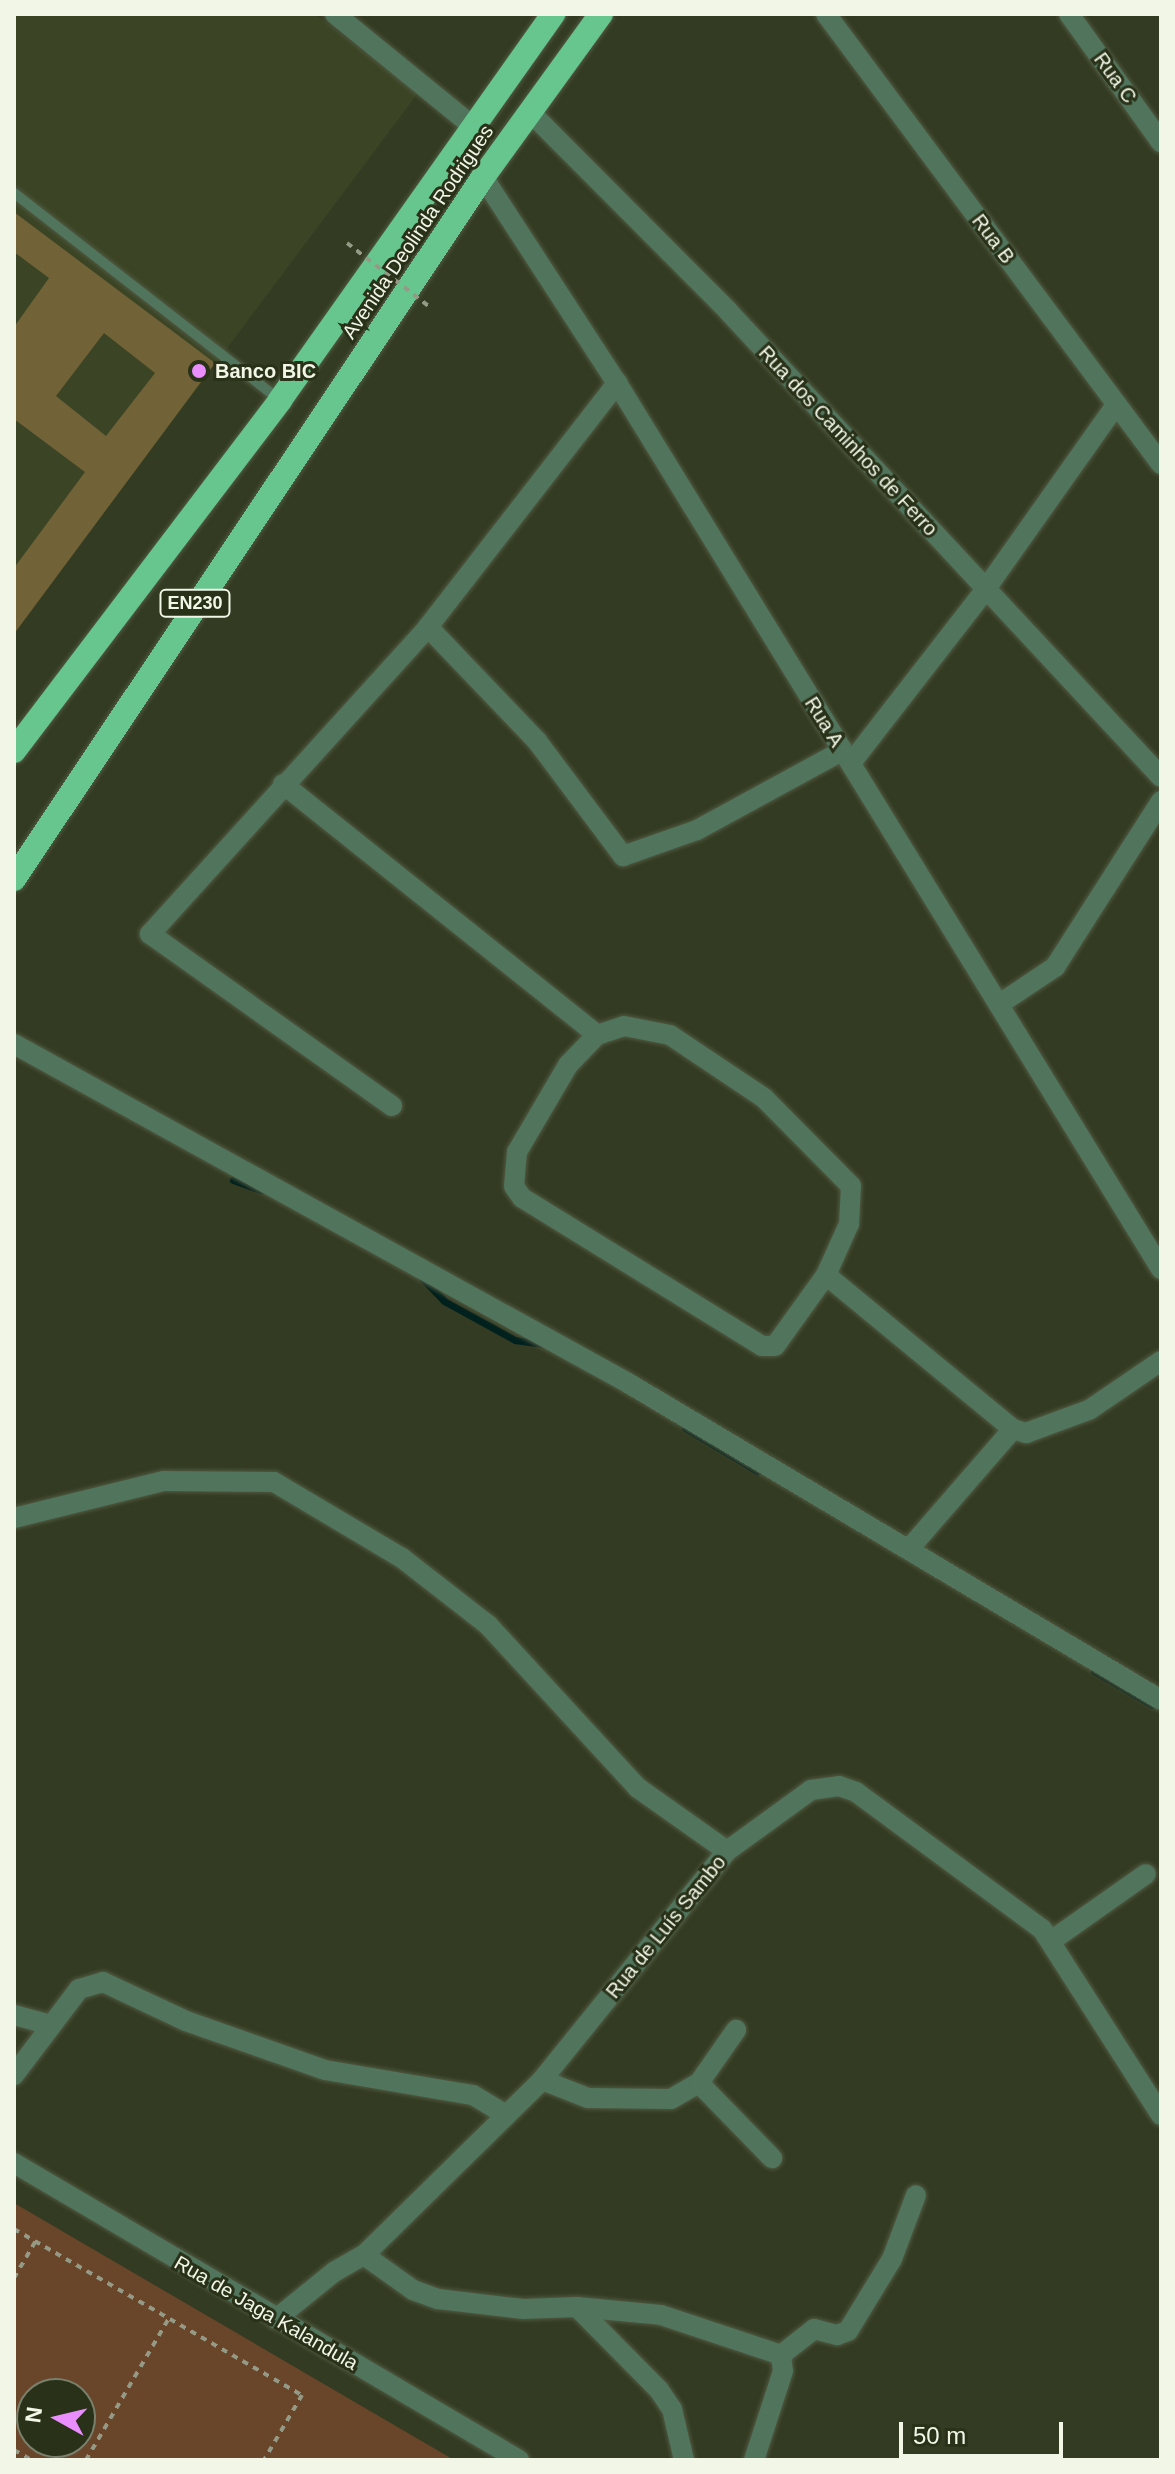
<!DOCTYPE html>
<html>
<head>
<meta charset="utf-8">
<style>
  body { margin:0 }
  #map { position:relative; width:1175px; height:2474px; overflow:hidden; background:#333b22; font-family:Arial,sans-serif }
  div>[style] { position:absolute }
  .built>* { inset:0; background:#3b4525 }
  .green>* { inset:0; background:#69462a }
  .stream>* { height:7px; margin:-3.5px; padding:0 3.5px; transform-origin:3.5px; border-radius:3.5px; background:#00211e }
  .building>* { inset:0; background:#716237 }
  .path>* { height:4px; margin-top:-2px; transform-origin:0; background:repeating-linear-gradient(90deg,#949a86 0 6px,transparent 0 12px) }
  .roads { filter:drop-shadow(0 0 2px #515942) drop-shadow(0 0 2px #515942) }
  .lane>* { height:10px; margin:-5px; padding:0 5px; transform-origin:5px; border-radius:5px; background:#50745c }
  .street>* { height:20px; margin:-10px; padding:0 10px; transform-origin:10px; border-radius:10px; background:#50745c }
  .highway>* { height:24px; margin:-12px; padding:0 12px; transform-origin:12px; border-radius:12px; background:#67c68d }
  .path-bridge>* { height:4px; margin-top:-2px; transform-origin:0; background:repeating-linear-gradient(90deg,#949a86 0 6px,transparent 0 12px) }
  .dots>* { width:22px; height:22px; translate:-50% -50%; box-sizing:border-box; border:4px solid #293118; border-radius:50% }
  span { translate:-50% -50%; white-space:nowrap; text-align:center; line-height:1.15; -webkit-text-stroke:6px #293118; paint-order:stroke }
  .shield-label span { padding:2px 6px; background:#293118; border:2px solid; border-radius:6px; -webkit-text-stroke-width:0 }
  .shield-label { font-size:18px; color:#f1f6e7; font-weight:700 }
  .street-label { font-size:20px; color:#f1f6e7 }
  .poi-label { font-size:20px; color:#f1f6e7; font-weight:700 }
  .left { translate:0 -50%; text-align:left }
  .frame { position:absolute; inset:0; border:16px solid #f1f6e7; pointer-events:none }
  .north { position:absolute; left:16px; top:2378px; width:80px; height:80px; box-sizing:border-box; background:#293118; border:2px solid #79806b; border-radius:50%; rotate:278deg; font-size:22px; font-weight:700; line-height:32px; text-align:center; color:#f1f6e7 }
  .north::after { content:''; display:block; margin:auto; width:28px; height:36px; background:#ea8dfd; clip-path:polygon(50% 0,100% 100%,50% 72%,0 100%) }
  .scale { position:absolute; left:899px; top:2422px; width:164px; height:36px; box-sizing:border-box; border:4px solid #f1f6e7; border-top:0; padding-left:10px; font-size:24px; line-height:28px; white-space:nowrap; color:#f1f6e7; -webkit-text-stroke:6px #293118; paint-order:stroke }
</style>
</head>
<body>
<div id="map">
  <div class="built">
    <div style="clip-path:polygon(14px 14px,315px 14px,418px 93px,14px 633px)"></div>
  </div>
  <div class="green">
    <div style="clip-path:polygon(evenodd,14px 2203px,454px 2460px,14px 2460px,14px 2203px,32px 2394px,80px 2394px,80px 2442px,32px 2442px,32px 2394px)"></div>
  </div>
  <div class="stream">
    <div style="left:233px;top:1180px;width:30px;rotate:20deg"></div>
    <div style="left:422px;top:1278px;width:32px;rotate:46deg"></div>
    <div style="left:444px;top:1301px;width:81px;rotate:28.8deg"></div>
    <div style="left:515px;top:1340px;width:27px;rotate:8deg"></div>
    <div style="left:685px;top:1428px;width:84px;rotate:30.8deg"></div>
    <div style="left:1094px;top:1671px;width:67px;rotate:30.4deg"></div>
  </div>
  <div class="building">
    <div style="clip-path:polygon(evenodd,14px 212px,215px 363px,14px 634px,14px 568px,85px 472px,14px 419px,14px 327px,49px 278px,14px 252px,14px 212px,104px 333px,155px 373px,106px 436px,56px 396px,104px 333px)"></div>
  </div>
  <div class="path">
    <div style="left:14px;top:2229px;width:332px;rotate:30deg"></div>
    <div style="left:302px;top:2395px;width:75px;rotate:120.3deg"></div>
    <div style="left:14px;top:2278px;width:42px;rotate:-59.7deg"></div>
    <div style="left:14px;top:2450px;width:20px;rotate:30deg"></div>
    <div style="left:86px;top:2460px;width:164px;rotate:-59.7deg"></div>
  </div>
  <div class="roads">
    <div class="lane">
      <div style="left:14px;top:193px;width:337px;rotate:37.9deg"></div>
    </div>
    <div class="street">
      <div style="left:335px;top:14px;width:176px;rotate:39.2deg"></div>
      <div style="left:826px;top:14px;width:561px;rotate:53.33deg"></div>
      <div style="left:1069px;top:14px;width:158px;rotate:54.3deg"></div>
      <div style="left:529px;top:111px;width:282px;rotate:45.1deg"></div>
      <div style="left:728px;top:311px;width:636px;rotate:47.1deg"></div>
      <div style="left:483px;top:177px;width:246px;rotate:57deg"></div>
      <div style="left:617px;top:383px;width:1040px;rotate:58.45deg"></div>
      <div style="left:428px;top:627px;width:158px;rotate:46.3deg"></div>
      <div style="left:537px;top:741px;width:144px;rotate:53.2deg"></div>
      <div style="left:623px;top:856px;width:78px;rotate:-19.4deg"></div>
      <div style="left:697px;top:830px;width:165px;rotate:-28.6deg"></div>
      <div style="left:851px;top:763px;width:219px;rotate:-52.2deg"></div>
      <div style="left:985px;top:590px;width:227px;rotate:-54.7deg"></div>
      <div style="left:283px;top:784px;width:402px;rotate:38.6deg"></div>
      <div style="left:1001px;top:1003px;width:65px;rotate:-33.7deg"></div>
      <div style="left:1055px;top:967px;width:197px;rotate:-57.4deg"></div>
      <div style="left:624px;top:1026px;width:47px;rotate:11.1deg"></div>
      <div style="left:670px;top:1035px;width:113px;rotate:33.8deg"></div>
      <div style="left:764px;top:1098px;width:124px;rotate:45.3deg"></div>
      <div style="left:851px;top:1186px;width:38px;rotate:93deg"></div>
      <div style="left:849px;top:1224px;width:56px;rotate:114.3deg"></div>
      <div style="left:826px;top:1275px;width:87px;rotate:125.7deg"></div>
      <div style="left:775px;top:1346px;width:13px;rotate:180deg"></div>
      <div style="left:762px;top:1346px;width:282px;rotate:-148.3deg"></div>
      <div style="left:522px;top:1198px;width:14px;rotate:-124deg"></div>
      <div style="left:514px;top:1186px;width:34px;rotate:-85deg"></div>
      <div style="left:517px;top:1152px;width:101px;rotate:-59.6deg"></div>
      <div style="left:568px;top:1065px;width:42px;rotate:-46deg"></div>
      <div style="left:597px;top:1035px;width:28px;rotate:-18deg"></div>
      <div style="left:14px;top:1044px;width:701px;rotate:28.9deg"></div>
      <div style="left:628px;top:1383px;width:620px;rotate:30.74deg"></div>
      <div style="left:392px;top:1106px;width:297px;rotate:-144.6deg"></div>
      <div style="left:150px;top:934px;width:414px;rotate:-47.8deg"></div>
      <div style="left:428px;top:627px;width:309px;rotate:-52.2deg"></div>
      <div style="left:826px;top:1275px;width:242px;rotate:39.5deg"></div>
      <div style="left:1013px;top:1429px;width:14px;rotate:17deg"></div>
      <div style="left:1026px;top:1433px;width:67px;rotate:-20.1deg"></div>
      <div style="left:1089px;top:1410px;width:87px;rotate:-34.2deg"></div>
      <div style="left:14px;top:1518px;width:154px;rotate:-13.9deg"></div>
      <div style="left:164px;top:1481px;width:110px;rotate:0.5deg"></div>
      <div style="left:274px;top:1482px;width:149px;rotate:30.7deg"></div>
      <div style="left:402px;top:1558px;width:109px;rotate:37.9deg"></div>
      <div style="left:488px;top:1625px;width:222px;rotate:47.4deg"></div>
      <div style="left:638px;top:1788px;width:109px;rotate:35.3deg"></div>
      <div style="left:909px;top:1549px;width:159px;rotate:-49.1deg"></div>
      <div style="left:1051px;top:1941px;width:116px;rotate:-35.2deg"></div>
      <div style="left:14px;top:2015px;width:35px;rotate:15deg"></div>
      <div style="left:14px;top:2075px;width:108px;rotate:-52.9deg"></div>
      <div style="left:79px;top:1989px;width:25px;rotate:-16deg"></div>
      <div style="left:103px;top:1982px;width:92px;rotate:25.2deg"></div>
      <div style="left:186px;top:2021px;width:147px;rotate:19.4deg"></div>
      <div style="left:325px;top:2070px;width:150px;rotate:9.6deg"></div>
      <div style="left:473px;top:2095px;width:37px;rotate:31deg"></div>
      <div style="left:542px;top:2080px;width:49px;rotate:21.4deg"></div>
      <div style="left:588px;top:2098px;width:83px;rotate:0.7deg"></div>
      <div style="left:671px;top:2099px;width:32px;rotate:-30deg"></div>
      <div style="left:699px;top:2083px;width:65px;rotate:-55.1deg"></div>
      <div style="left:699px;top:2083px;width:105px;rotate:45.8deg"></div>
      <div style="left:14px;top:2163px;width:586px;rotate:30.46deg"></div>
      <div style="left:364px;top:2255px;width:60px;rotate:35.5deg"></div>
      <div style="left:413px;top:2290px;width:27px;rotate:20deg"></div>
      <div style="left:438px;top:2299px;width:86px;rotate:6.7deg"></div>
      <div style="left:523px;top:2309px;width:54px;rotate:-2.1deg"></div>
      <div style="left:577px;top:2307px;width:117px;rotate:45.3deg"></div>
      <div style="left:659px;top:2390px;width:23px;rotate:56deg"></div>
      <div style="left:672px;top:2409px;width:52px;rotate:76.8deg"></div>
      <div style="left:577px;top:2307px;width:84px;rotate:5.4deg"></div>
      <div style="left:661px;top:2315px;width:126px;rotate:18.4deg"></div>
      <div style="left:781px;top:2355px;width:16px;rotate:83deg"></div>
      <div style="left:783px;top:2371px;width:94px;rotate:108deg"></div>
      <div style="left:276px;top:2319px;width:75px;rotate:-39deg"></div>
      <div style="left:334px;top:2272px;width:34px;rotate:-30deg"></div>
      <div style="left:364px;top:2255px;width:250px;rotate:-44.5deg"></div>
      <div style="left:542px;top:2080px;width:294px;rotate:-51.1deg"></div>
      <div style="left:727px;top:1851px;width:104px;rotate:-36deg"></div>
      <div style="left:811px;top:1790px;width:28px;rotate:-8deg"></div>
      <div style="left:839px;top:1786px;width:18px;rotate:19deg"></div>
      <div style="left:856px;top:1792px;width:231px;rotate:36.4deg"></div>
      <div style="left:1042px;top:1929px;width:221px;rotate:57.4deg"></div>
      <div style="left:781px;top:2355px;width:42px;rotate:-38.2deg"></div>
      <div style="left:814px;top:2329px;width:24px;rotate:15deg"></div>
      <div style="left:837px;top:2335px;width:12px;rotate:-20deg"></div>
      <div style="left:848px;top:2331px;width:84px;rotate:-58.6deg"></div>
      <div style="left:892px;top:2259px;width:68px;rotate:-69.4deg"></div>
    </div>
    <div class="highway">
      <div style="left:14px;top:751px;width:440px;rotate:-52.8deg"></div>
      <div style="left:280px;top:400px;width:473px;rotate:-54.7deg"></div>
      <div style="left:14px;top:879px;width:844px;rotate:-56.25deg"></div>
      <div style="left:483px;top:177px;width:201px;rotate:-54.1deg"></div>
    </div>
  </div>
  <div class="path-bridge">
    <div style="left:347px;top:243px;width:106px;rotate:37.7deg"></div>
  </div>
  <div class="dots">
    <div style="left:199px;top:371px;background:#ea8dfd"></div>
  </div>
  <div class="shield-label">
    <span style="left:195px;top:603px">EN230</span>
  </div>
  <div class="street-label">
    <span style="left:1115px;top:78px;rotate:54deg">Rua C</span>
    <span style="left:418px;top:232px;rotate:-56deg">Avenida Deolinda Rodrigues</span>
    <span style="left:993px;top:239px;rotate:53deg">Rua B</span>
    <span style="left:848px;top:441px;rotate:47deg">Rua dos Caminhos de Ferro</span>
    <span style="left:824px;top:722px;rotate:58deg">Rua A</span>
    <span style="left:666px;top:1927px;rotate:-51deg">Rua de Luís Sambo</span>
    <span style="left:266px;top:2313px;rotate:30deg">Rua de Jaga Kalandula</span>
  </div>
  <div class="poi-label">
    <span class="left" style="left:215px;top:371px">Banco BIC</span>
  </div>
  <div class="frame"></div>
  <div class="north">N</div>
  <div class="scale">50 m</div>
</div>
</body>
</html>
